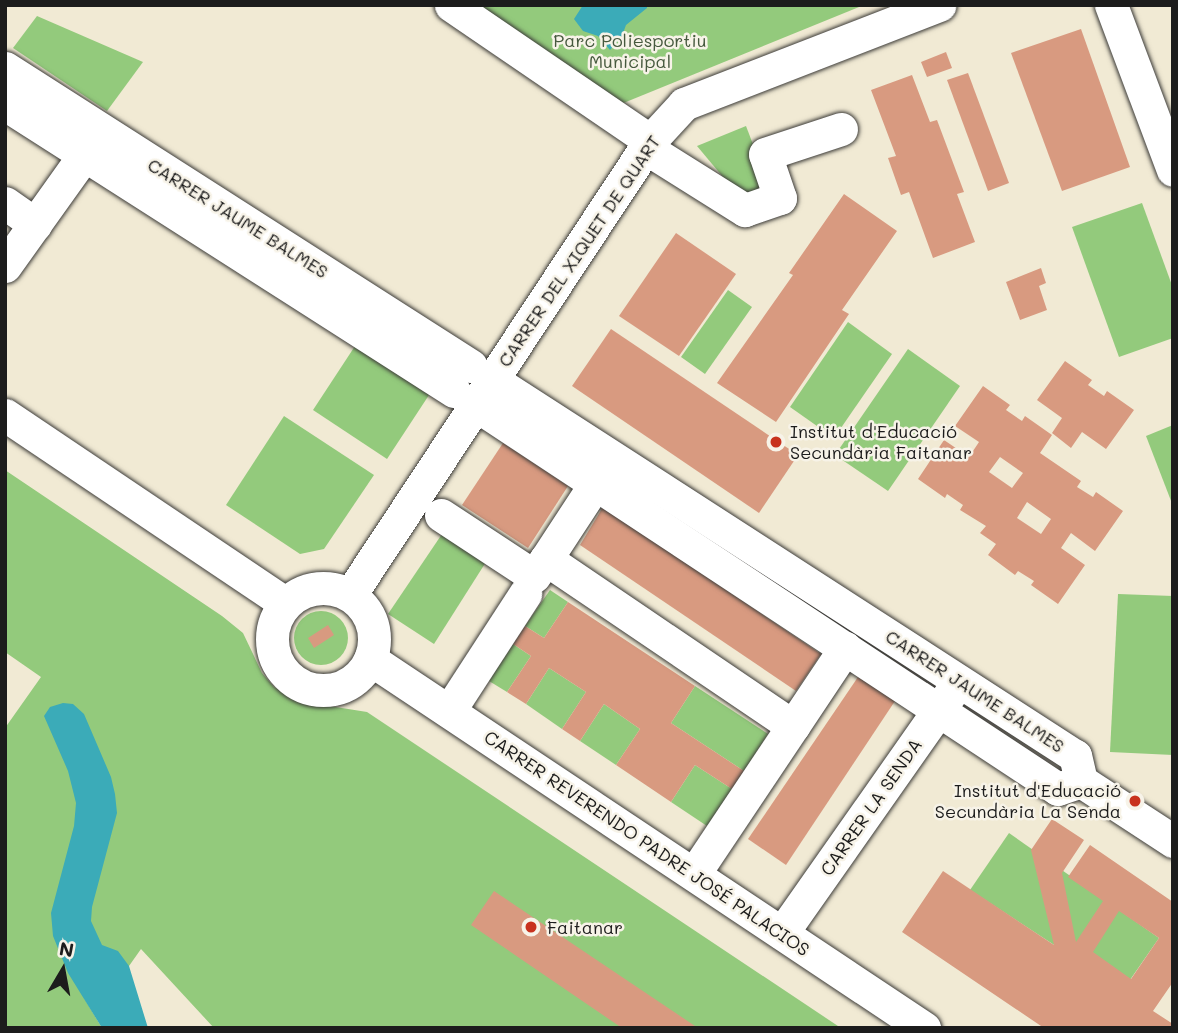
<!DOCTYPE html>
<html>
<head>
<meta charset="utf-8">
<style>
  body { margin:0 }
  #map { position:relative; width:1178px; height:1033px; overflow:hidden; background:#f1ead4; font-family:Mali,sans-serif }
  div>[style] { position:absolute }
  .green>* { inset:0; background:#93ca7c }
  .round { border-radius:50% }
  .water>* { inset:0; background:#3babb8 }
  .building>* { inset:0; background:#d89a80 }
  .roads { filter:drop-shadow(0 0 2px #3c3b38) drop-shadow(0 0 2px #3c3b38) }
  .minor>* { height:33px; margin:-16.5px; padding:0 16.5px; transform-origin:16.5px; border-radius:16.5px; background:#fff }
  .minor>.ring { margin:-16.5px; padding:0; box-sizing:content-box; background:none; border:33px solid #fff; border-radius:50% }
  .dots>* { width:19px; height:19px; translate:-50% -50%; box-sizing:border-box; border:4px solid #f7f3e8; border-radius:50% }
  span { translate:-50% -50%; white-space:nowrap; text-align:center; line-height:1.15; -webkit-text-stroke:5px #f7f3e8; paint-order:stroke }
  .park-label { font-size:18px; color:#46593e }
  .street-label { font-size:18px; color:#1c1c1c }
  .poi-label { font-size:18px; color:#1c1c1c }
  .left { translate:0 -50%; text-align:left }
  .right { translate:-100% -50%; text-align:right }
  .frame { position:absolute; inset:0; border:7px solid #1c1c1c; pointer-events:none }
  .north { position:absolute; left:28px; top:935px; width:70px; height:70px; -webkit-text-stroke:5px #f7f3e8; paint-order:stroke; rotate:10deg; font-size:19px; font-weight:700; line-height:28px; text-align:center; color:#1c1c1c }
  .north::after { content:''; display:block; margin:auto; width:24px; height:32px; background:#1c1c1c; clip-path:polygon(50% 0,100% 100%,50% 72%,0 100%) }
</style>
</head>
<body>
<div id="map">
  <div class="green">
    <div style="clip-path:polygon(475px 5px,864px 5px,621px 104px)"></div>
    <div style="clip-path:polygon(37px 16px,143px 62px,107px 111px,13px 48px)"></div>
    <div style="clip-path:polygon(746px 126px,770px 189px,743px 201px,697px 146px)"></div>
    <div style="clip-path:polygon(1142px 203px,1173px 288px,1173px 338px,1119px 357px,1072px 227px)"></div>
    <div style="clip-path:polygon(728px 290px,752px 307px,705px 374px,681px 357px)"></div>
    <div style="clip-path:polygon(848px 322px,892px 354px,834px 438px,790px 407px)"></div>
    <div style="clip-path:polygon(355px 346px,429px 395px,387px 459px,313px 410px)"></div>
    <div style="clip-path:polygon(908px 349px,960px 386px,888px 491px,835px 455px)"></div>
    <div style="clip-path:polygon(284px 416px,374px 475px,324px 549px,300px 554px,226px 505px)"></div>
    <div style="clip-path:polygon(1173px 425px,1173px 506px,1146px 436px)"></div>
    <div style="clip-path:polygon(5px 470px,222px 616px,243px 633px,262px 673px,274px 687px,298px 701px,367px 712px,841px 1028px,214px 1028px,141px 949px,129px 966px,84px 998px,102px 1028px,5px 1028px,5px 728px,41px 677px,5px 652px)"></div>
    <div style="clip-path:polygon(442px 534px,486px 562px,434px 644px,388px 614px)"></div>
    <div style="clip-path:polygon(550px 590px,568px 602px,544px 638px,525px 626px)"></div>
    <div style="clip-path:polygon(1118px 594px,1173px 596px,1173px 755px,1110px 752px)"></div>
    <div class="round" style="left:294px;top:611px;width:54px;height:54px"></div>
    <div style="clip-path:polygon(513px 644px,531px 656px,507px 692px,489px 681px)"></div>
    <div style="clip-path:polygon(549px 668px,586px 692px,562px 729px,526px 704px)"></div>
    <div style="clip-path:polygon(695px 686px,768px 734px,744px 771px,671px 723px)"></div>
    <div style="clip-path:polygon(604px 704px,640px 729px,616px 765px,580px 741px)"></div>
    <div style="clip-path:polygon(695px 765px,732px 789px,707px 826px,671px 802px)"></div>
    <div style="clip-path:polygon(1009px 833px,1159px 938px,1123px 990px,970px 890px)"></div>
  </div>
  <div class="water">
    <div style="clip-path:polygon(583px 5px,647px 5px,647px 8px,626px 25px,622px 36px,610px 50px,598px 36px,583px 31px,574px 19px)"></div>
    <div style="clip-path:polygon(63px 703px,73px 704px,84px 714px,111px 777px,115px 794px,117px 813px,92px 907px,91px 921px,102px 945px,118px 951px,129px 966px,148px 1028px,102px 1028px,68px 973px,53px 936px,51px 913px,74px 826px,76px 803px,68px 771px,44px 716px,50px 707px)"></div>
  </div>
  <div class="building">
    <div style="clip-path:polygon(1081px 29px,1130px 167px,1062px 191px,1011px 53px)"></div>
    <div style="clip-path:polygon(946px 52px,952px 68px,927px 77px,921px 62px)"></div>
    <div style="clip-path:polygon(968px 73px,1009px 183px,988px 191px,947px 80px)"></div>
    <div style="clip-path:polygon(912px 75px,930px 122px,937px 120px,964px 192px,957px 194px,975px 242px,933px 258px,909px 192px,901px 195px,888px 158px,896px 156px,871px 90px)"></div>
    <div style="clip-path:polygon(844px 194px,897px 231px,842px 310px,849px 314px,776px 422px,717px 383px,793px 275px,789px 273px)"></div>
    <div style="clip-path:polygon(676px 233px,736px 274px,679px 356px,619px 316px)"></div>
    <div style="clip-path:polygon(1041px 268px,1046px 283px,1039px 286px,1047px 310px,1020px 320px,1006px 282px)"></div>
    <div style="clip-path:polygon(611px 329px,798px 455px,759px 513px,572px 386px)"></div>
    <div style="clip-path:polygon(1065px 361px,1092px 380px,1088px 385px,1104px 396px,1107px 391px,1134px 410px,1106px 449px,1082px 432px,1071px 448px,1052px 433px,1062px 418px,1037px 400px)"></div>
    <div style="clip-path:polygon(evenodd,983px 386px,1010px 405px,1006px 410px,1022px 421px,1025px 416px,1052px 435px,1040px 453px,1081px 481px,1077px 487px,1093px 497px,1096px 492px,1123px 511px,1095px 551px,1071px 533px,1061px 548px,1085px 565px,1058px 604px,1031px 585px,1034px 581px,1018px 571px,1015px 575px,988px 555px,996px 544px,980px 533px,986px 526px,960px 510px,963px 505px,947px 494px,945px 498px,918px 479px,944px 440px,969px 457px,979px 442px,955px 426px,983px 386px,1000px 457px,1023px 473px,1012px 488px,989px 472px,1000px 457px,983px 386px,1027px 502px,1051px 519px,1041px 534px,1017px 518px,1027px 502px)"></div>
    <div style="clip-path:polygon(503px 443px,568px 486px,528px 548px,462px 505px)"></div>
    <div style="clip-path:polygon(603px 507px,821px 654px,796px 691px,580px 545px)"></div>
    <div style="clip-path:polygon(568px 602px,695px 686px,671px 723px,744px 771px,732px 789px,695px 765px,671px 802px,616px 765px,640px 729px,604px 704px,580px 741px,562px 729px,586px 692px,549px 668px,526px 704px,507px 692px,531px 656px,513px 644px,525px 626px,544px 638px)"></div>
    <div style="clip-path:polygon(328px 625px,334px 635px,314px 648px,308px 638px)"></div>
    <div style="clip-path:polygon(858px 677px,895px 701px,786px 865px,748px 839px)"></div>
    <div style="clip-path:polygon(evenodd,1052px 819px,1084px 840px,1062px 873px,1076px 942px,1103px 901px,1068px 877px,1090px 845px,1173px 902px,1173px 982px,1153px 1011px,1173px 1024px,1173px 1028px,1044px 1028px,902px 932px,943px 871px,1054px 945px,1031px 850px,1052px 819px,1119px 911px,1159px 938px,1131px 979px,1093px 952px,1119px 911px)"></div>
    <div style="clip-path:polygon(494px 891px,698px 1028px,622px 1028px,471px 925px)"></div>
  </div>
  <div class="roads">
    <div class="minor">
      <div style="left:451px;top:5px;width:241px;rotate:34.3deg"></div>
      <div style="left:1111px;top:5px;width:176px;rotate:69.4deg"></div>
      <div style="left:5px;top:68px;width:553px;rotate:32.6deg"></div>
      <div style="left:5px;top:104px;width:533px;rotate:32.59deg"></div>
      <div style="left:646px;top:148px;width:117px;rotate:32.1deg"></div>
      <div style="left:745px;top:210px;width:37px;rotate:-19deg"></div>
      <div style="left:780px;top:198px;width:46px;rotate:-108.8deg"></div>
      <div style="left:765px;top:154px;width:80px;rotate:-18.2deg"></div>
      <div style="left:5px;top:203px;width:37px;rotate:35deg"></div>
      <div style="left:5px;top:266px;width:158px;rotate:-54.5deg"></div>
      <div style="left:476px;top:405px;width:697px;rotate:33.42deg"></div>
      <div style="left:1058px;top:789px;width:24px;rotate:-19deg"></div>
      <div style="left:1081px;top:781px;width:26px;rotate:-103deg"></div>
      <div style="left:1075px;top:756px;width:693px;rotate:-147.14deg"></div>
      <div style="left:5px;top:415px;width:337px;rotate:33.9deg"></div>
      <div style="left:441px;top:515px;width:111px;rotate:33.3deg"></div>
      <div style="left:534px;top:576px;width:21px;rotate:-55deg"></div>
      <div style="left:546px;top:559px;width:298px;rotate:34.1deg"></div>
      <div style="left:793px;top:726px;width:178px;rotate:123.8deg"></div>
      <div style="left:546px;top:559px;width:90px;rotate:-56.8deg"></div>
      <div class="ring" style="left:272px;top:588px;width:69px;height:69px"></div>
      <div style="left:350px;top:595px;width:544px;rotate:-56.54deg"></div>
      <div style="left:650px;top:141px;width:50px;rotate:-47.4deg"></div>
      <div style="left:684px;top:104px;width:274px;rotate:-21.2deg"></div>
      <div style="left:370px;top:659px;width:666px;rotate:33.67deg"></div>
      <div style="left:449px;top:711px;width:140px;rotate:-57deg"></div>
      <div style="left:793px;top:726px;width:94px;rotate:-56.3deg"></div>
      <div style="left:1081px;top:781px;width:110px;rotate:33.1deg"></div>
      <div style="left:782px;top:933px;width:296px;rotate:-54.9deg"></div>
    </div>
  </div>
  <div class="dots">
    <div style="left:776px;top:442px;background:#c8321e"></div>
    <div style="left:1135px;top:801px;background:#c8321e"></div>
    <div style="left:531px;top:927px;background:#c8321e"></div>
  </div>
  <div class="park-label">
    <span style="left:630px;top:51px">Parc Poliesportiu<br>Municipal</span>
  </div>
  <div class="street-label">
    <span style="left:238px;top:218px;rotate:32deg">CARRER JAUME BALMES</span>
    <span style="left:579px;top:251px;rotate:-56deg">CARRER DEL XIQUET DE QUART</span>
    <span style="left:975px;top:691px;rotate:33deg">CARRER JAUME BALMES</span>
    <span style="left:871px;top:807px;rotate:-55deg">CARRER LA SENDA</span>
    <span style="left:647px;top:843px;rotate:34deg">CARRER REVERENDO PADRE JOSÉ PALACIOS</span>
  </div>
  <div class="poi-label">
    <span class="left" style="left:790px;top:442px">Institut d'Educació<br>Secundària Faitanar</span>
    <span class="right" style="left:1121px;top:801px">Institut d'Educació<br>Secundària La Senda</span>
    <span class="left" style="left:547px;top:927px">Faitanar</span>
  </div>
  <div class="frame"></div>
  <div class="north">N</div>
</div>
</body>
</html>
